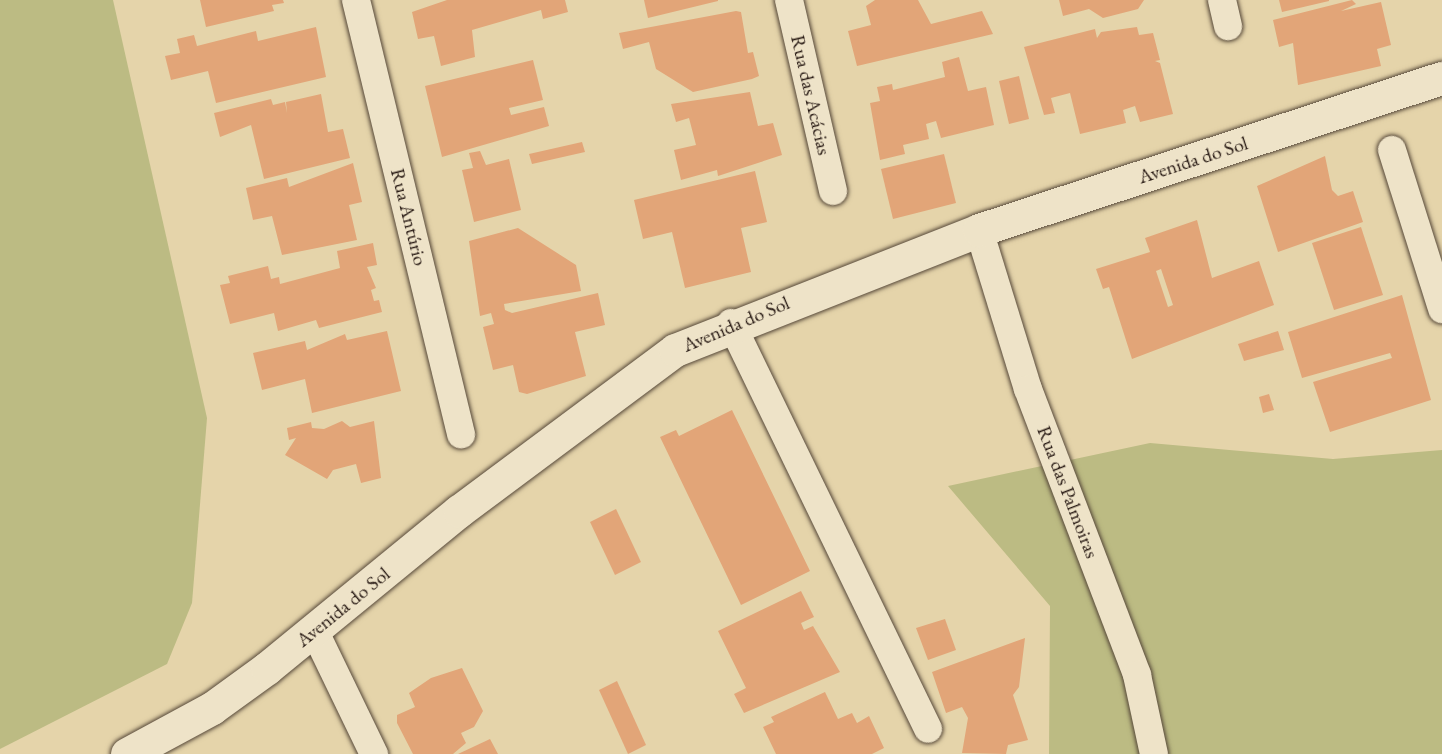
<!DOCTYPE html>
<html>
<head>
<meta charset="utf-8">
<style>
  body { margin:0 }
  #map { position:relative; width:1442px; height:754px; overflow:hidden; background:#e5d4aa; font-family:"EB Garamond",serif }
  div>[style] { position:absolute }
  .green>* { inset:0; background:#bcbb83 }
  .building>* { inset:0; background:#e2a578 }
  .roads { filter:drop-shadow(0 0 2px #564839) drop-shadow(0 0 2px #564839) }
  .minor>* { height:28px; margin:-14px; padding:0 14px; transform-origin:14px; border-radius:14px; background:#eee3c8 }
  .tertiary>* { height:33px; margin:-16.5px; padding:0 16.5px; transform-origin:16.5px; border-radius:16.5px; background:#eee3c8 }
  span { translate:-50% -50%; white-space:nowrap; text-align:center; line-height:1.15; -webkit-text-stroke:5px #eee3c8; paint-order:stroke }
  .street-label { font-size:20px; color:#271913 }
</style>
</head>
<body>
<div id="map">
  <div class="green">
    <div style="clip-path:polygon(0 0,113px 0,207px 418px,192px 603px,167px 664px,0 749px)"></div>
    <div style="clip-path:polygon(1150px 443px,1333px 459px,1442px 450px,1442px 754px,1049px 754px,1050px 606px,948px 486px)"></div>
  </div>
  <div class="building">
    <div style="clip-path:polygon(200px 0,283px 0,284px 3px,272px 5px,274px 11px,206px 27px)"></div>
    <div style="clip-path:polygon(447px 0,565px 0,568px 12px,543px 19px,541px 10px,472px 30px,475px 57px,441px 66px,434px 36px,418px 39px,412px 12px)"></div>
    <div style="clip-path:polygon(644px 0,718px 0,718px 1px,648px 18px)"></div>
    <div style="clip-path:polygon(875px 0,918px 0,931px 24px,982px 11px,993px 34px,857px 66px,848px 31px,871px 25px,866px 6px)"></div>
    <div style="clip-path:polygon(1059px 0,1144px 0,1138px 9px,1103px 18px,1089px 9px,1063px 16px)"></div>
    <div style="clip-path:polygon(1279px 0,1329px 0,1329px 1px,1282px 12px)"></div>
    <div style="clip-path:polygon(1352px 0,1356px 4px,1341px 11px,1381px 2px,1391px 45px,1377px 49px,1381px 66px,1298px 85px,1293px 43px,1279px 47px,1273px 20px)"></div>
    <div style="clip-path:polygon(736px 11px,741px 12px,748px 53px,753px 52px,759px 76px,752px 79px,693px 92px,656px 69px,649px 42px,623px 49px,619px 33px)"></div>
    <div style="clip-path:polygon(316px 27px,326px 77px,216px 103px,208px 71px,171px 80px,165px 56px,180px 53px,177px 39px,194px 35px,197px 46px,256px 31px,258px 41px)"></div>
    <div style="clip-path:polygon(1137px 27px,1139px 35px,1153px 33px,1160px 60px,1155px 61px,1160px 63px,1173px 114px,1140px 122px,1135px 106px,1123px 110px,1126px 123px,1080px 134px,1070px 93px,1051px 98px,1055px 113px,1044px 115px,1024px 47px,1095px 29px,1097px 38px,1101px 32px)"></div>
    <div style="clip-path:polygon(959px 57px,968px 91px,986px 87px,994px 125px,941px 138px,936px 121px,926px 124px,929px 139px,903px 145px,905px 154px,880px 160px,870px 103px,880px 101px,877px 87px,892px 84px,893px 90px,945px 77px,942px 62px)"></div>
    <div style="clip-path:polygon(533px 60px,543px 100px,509px 108px,511px 115px,544px 107px,549px 126px,442px 157px,425px 86px)"></div>
    <div style="clip-path:polygon(1019px 76px,1029px 119px,1009px 124px,999px 81px)"></div>
    <div style="clip-path:polygon(750px 92px,758px 126px,773px 123px,782px 155px,718px 176px,717px 170px,681px 180px,674px 150px,696px 145px,689px 118px,676px 122px,671px 104px)"></div>
    <div style="clip-path:polygon(321px 94px,328px 132px,343px 129px,350px 158px,264px 179px,251px 125px,220px 137px,214px 113px,271px 99px,273px 105px,285px 102px,287px 113px,286px 102px)"></div>
    <div style="clip-path:polygon(582px 142px,585px 152px,532px 164px,529px 154px)"></div>
    <div style="clip-path:polygon(480px 151px,486px 165px,509px 159px,521px 210px,474px 222px,462px 170px,473px 168px,469px 153px)"></div>
    <div style="clip-path:polygon(944px 154px,956px 203px,893px 219px,881px 169px)"></div>
    <div style="clip-path:polygon(1325px 156px,1332px 190px,1338px 196px,1353px 191px,1363px 222px,1278px 252px,1257px 186px)"></div>
    <div style="clip-path:polygon(353px 163px,362px 202px,349px 205px,357px 240px,282px 255px,272px 216px,253px 220px,246px 188px,287px 178px,289px 187px)"></div>
    <div style="clip-path:polygon(755px 171px,767px 222px,741px 228px,751px 272px,685px 288px,672px 232px,643px 239px,634px 200px)"></div>
    <div style="clip-path:polygon(evenodd,1197px 220px,1212px 278px,1259px 261px,1274px 305px,1132px 359px,1109px 287px,1103px 289px,1096px 269px,1150px 252px,1145px 238px,1197px 220px,1161px 269px,1173px 305px,1168px 307px,1156px 271px,1161px 269px)"></div>
    <div style="clip-path:polygon(1361px 227px,1383px 295px,1334px 310px,1312px 243px)"></div>
    <div style="clip-path:polygon(518px 228px,576px 265px,581px 291px,504px 304px,505px 310px,512px 313px,598px 293px,605px 325px,575px 332px,586px 376px,527px 394px,519px 392px,513px 365px,493px 370px,483px 327px,494px 324px,491px 313px,480px 316px,469px 241px)"></div>
    <div style="clip-path:polygon(373px 243px,377px 265px,367px 267px,376px 288px,371px 290px,374px 301px,379px 300px,382px 312px,319px 328px,316px 320px,278px 331px,274px 313px,230px 324px,220px 285px,230px 283px,228px 276px,268px 266px,271px 279px,279px 277px,280px 284px,340px 268px,337px 251px)"></div>
    <div style="clip-path:polygon(1402px 295px,1431px 400px,1330px 432px,1313px 382px,1392px 358px,1390px 353px,1302px 378px,1288px 332px)"></div>
    <div style="clip-path:polygon(387px 331px,401px 391px,312px 413px,305px 379px,262px 390px,253px 353px,305px 341px,307px 350px,345px 334px,347px 340px)"></div>
    <div style="clip-path:polygon(1278px 331px,1284px 350px,1244px 361px,1238px 344px)"></div>
    <div style="clip-path:polygon(1269px 394px,1274px 410px,1263px 413px,1259px 397px)"></div>
    <div style="clip-path:polygon(732px 410px,810px 571px,741px 605px,660px 437px,676px 430px,679px 436px)"></div>
    <div style="clip-path:polygon(342px 421px,350px 427px,374px 421px,381px 478px,361px 483px,356px 464px,333px 470px,327px 479px,285px 455px,296px 438px,289px 440px,287px 428px,311px 422px,312px 428px,324px 429px)"></div>
    <div style="clip-path:polygon(616px 509px,641px 562px,615px 575px,590px 522px)"></div>
    <div style="clip-path:polygon(801px 591px,814px 617px,801px 623px,804px 630px,813px 626px,840px 672px,744px 713px,734px 694px,746px 688px,718px 631px)"></div>
    <div style="clip-path:polygon(945px 619px,956px 650px,928px 660px,916px 628px)"></div>
    <div style="clip-path:polygon(1025px 638px,1019px 687px,1013px 695px,1028px 740px,1008px 745px,1006px 754px,962px 753px,968px 718px,962px 707px,946px 713px,932px 672px)"></div>
    <div style="clip-path:polygon(462px 668px,483px 711px,474px 727px,461px 733px,466px 743px,453px 754px,413px 754px,397px 723px,397px 715px,415px 707px,409px 693px,431px 678px)"></div>
    <div style="clip-path:polygon(617px 681px,646px 745px,628px 754px,599px 690px)"></div>
    <div style="clip-path:polygon(825px 692px,838px 719px,852px 713px,857px 723px,869px 716px,884px 748px,872px 754px,776px 754px,763px 727px,774px 722px,771px 717px)"></div>
    <div style="clip-path:polygon(490px 739px,498px 754px,458px 754px)"></div>
  </div>
  <div class="roads">
    <div class="minor">
      <div style="left:356px;top:0;width:447px;rotate:76.4deg"></div>
      <div style="left:789px;top:0;width:196px;rotate:77deg"></div>
      <div style="left:1222px;top:0;width:27px;rotate:77deg"></div>
      <div style="left:1392px;top:150px;width:167px;rotate:72.5deg"></div>
      <div style="left:979px;top:230px;width:166px;rotate:72.9deg"></div>
      <div style="left:1028px;top:389px;width:306px;rotate:69.1deg"></div>
      <div style="left:1137px;top:675px;width:81px;rotate:77.9deg"></div>
      <div style="left:731px;top:323px;width:451px;rotate:64.1deg"></div>
      <div style="left:315px;top:632px;width:136px;rotate:64.2deg"></div>
    </div>
    <div class="tertiary">
      <div style="left:127px;top:754px;width:97px;rotate:-28.4deg"></div>
      <div style="left:212px;top:708px;width:68px;rotate:-36deg"></div>
      <div style="left:267px;top:668px;width:248px;rotate:-39.3deg"></div>
      <div style="left:459px;top:511px;width:269px;rotate:-36.7deg"></div>
      <div style="left:675px;top:350px;width:327px;rotate:-21.5deg"></div>
      <div style="left:979px;top:230px;width:487px;rotate:-18.2deg"></div>
    </div>
  </div>
  <div class="street-label">
    <span style="left:811px;top:95px;rotate:77deg">Rua das Acácias</span>
    <span style="left:1193px;top:160px;rotate:-18deg">Avenida do Sol</span>
    <span style="left:409px;top:217px;rotate:76deg">Rua Antúrio</span>
    <span style="left:736px;top:324px;rotate:-23deg">Avenida do Sol</span>
    <span style="left:1068px;top:492px;rotate:69deg">Rua das Palmoiras</span>
    <span style="left:343px;top:607px;rotate:-39deg">Avenida do Sol</span>
  </div>
</div>
</body>
</html>
